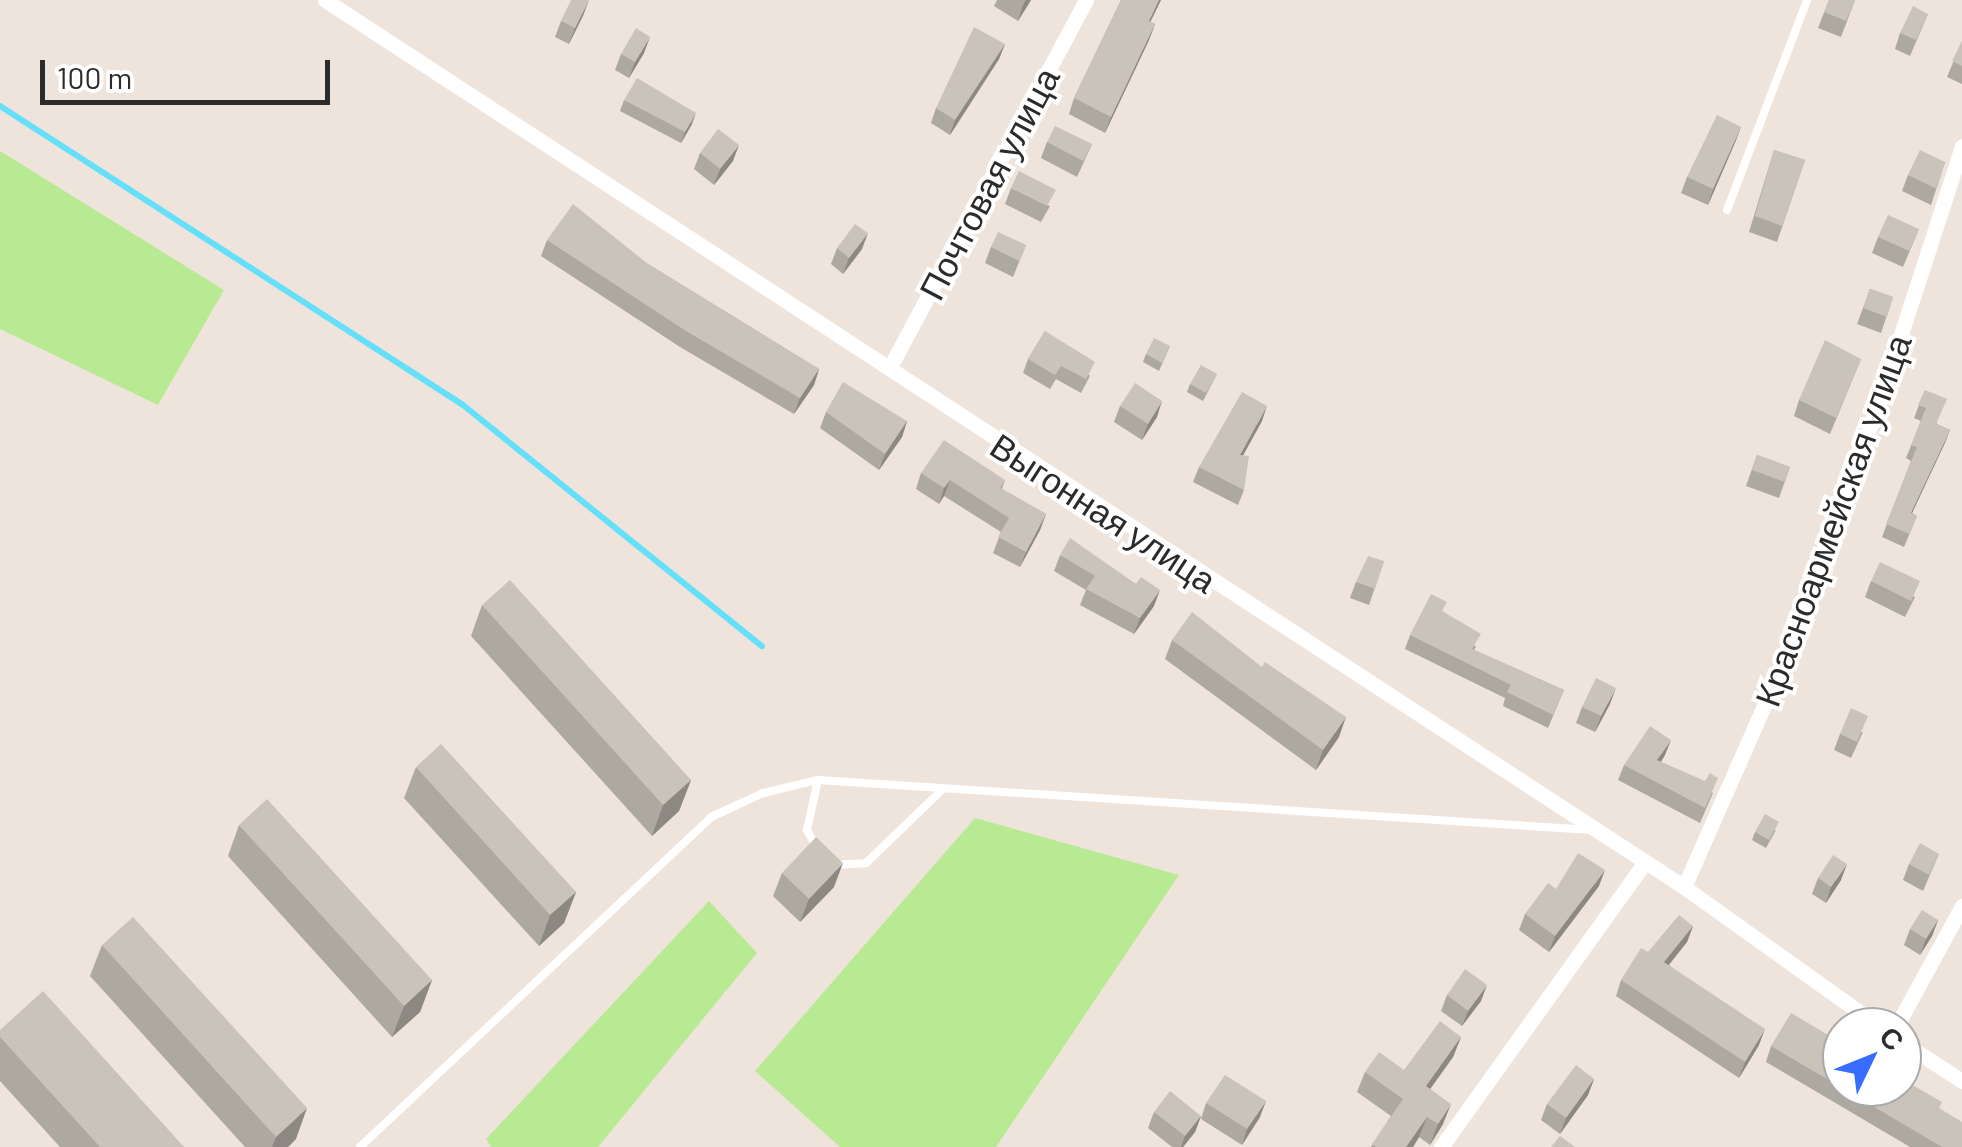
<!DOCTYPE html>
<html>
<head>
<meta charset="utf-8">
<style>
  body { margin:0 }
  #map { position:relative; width:1962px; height:1147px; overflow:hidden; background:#eee4db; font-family:Barlow,sans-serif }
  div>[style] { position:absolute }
  .green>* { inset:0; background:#b8ea93 }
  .stream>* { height:6px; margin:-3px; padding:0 3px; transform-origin:3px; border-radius:3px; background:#65dffa }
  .lane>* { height:8px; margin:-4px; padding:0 4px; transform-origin:4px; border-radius:4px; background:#fff }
  .street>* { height:15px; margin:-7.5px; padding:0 7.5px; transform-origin:7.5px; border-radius:7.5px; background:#fff }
  .wall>* { inset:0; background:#ada8a0 }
  .shaded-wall>* { inset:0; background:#8d8882 }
  .building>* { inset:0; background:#c9c3ba }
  span { translate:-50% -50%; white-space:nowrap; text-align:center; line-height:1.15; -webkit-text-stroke:8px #fff; paint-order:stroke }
  .street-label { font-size:35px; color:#2b2b2b }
  .north { position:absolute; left:1822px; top:1007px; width:100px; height:100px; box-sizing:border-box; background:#fff; border:2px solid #aaa; border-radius:50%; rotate:47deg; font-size:28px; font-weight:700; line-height:40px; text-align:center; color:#2b2b2b }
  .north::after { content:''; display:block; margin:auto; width:35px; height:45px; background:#376eff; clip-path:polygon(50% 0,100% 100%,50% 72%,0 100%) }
  .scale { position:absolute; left:40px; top:60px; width:290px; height:45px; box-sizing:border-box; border:5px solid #2b2b2b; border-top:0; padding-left:12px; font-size:30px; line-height:35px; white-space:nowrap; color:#2b2b2b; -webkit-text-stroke:8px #fff; paint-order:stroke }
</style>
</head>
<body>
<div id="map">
  <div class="green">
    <div style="clip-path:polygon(0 151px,224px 290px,158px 405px,0 329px)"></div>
    <div style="clip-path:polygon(975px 818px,1179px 875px,996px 1147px,840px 1147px,755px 1071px)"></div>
    <div style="clip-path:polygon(709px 901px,757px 953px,598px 1147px,491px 1147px,486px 1139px)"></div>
  </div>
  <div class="stream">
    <div style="left:0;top:106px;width:551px;rotate:32.85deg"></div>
    <div style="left:463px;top:405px;width:384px;rotate:38.9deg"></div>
  </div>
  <div class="lane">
    <div style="left:1727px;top:210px;width:225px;rotate:-69.1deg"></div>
    <div style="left:818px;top:850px;width:23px;rotate:-119deg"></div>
    <div style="left:807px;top:830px;width:51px;rotate:-77.6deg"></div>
    <div style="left:832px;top:865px;width:34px;rotate:-3deg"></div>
    <div style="left:866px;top:863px;width:107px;rotate:-43.9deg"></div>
    <div style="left:360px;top:1147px;width:482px;rotate:-43.2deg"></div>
    <div style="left:711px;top:817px;width:57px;rotate:-24.8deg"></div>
    <div style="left:763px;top:793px;width:57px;rotate:-13.3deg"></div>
    <div style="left:818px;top:780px;width:776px;rotate:3.7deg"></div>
  </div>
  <div class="street">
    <div style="left:325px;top:0;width:1623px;rotate:33.13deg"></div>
    <div style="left:1684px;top:887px;width:241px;rotate:35.5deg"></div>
    <div style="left:890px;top:367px;width:416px;rotate:-61.9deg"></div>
    <div style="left:1684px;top:887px;width:233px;rotate:-66.2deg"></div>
    <div style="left:1778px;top:674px;width:290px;rotate:-69.6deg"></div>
    <div style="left:1879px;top:402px;width:269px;rotate:-72deg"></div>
    <div style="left:1896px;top:1027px;width:138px;rotate:-61.4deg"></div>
    <div style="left:1902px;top:1042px;width:72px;rotate:33deg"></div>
    <div style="left:1441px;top:1147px;width:350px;rotate:-54.4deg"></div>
  </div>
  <div class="wall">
    <div style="clip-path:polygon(589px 0,569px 44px,555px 37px,561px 21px)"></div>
    <div style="clip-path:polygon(997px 0,1031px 0,1018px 21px,994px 6px)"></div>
    <div style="clip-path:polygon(1121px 0,1161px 0,1150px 22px,1155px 24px,1149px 40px,1105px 133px,1069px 114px,1074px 98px)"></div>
    <div style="clip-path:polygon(1829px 0,1855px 0,1841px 37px,1818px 28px)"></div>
    <div style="clip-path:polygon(1928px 14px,1910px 56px,1895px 49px,1900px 33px)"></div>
    <div style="clip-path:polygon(1962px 41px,1962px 84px,1947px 77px)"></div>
    <div style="clip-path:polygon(1005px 44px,999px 59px,950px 135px,931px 123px,936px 108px)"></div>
    <div style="clip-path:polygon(644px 53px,629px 78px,615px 70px,621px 54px)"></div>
    <div style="clip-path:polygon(624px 100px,692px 124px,681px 143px,620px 111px)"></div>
    <div style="clip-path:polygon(1741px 127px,1708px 205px,1681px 193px,1687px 177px)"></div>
    <div style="clip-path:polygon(1047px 142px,1092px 144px,1077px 177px,1041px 158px)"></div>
    <div style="clip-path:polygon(1774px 150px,1805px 160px,1777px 242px,1749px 232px)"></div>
    <div style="clip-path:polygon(700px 153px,733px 161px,714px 185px,694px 169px)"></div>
    <div style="clip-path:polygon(1945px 162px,1931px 205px,1902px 191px,1908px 175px)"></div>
    <div style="clip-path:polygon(1011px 188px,1050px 206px,1041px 222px,1005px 204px)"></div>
    <div style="clip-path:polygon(1919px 229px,1903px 267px,1872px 253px,1878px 237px)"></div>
    <div style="clip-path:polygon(547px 240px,648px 264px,819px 369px,814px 385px,794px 414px,680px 347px,541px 256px)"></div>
    <div style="clip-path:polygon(1026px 245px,1013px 277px,985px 263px,991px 247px)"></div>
    <div style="clip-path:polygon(837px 248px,862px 249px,843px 274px,831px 264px)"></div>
    <div style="clip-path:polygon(1870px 289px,1893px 297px,1881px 333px,1857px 324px)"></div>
    <div style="clip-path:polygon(1045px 331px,1090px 376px,1081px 393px,1056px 379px,1050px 389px,1023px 373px,1028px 359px)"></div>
    <div style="clip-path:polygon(1170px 346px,1159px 371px,1143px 362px,1146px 354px)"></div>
    <div style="clip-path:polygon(1861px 359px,1830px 434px,1794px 416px,1799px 400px)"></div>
    <div style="clip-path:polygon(1217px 374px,1203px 401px,1187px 392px,1190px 384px)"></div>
    <div style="clip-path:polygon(1925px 390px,1937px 424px,1950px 430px,1912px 513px,1917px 516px,1904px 547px,1882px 537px,1911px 461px,1906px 458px,1921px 421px,1914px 418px)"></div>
    <div style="clip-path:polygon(1120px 406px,1157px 417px,1142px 440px,1114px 422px)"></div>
    <div style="clip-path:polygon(826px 412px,907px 421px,902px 437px,879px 470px,820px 428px)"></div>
    <div style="clip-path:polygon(1262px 421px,1243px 455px,1244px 490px,1238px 505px,1193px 482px,1199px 467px)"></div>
    <div style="clip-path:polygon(1757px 455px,1790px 467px,1779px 498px,1746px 486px)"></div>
    <div style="clip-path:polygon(921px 473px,1005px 480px,1002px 489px,1046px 514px,1040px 530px,1020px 567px,993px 553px,1001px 532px,944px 496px,939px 504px,916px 489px)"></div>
    <div style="clip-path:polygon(1060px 555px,1136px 584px,1154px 606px,1134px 634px,1080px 605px,1086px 590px,1054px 571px)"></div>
    <div style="clip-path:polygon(1384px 561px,1369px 605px,1350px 598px,1356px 582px)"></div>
    <div style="clip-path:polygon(1871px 581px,1915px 597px,1905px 617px,1865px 597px)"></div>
    <div style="clip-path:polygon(482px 605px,691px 780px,679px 811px,652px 836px,471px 636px)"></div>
    <div style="clip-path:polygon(1443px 611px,1476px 647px,1474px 650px,1564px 690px,1548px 728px,1503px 706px,1505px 698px,1405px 649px,1410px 635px)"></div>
    <div style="clip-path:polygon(1172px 640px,1262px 667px,1339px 737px,1316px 770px,1165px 659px)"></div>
    <div style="clip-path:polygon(1610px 704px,1595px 732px,1576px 723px,1582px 707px)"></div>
    <div style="clip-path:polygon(1863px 732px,1851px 758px,1834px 750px,1840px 734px)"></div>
    <div style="clip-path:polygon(1665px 755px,1661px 762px,1713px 793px,1700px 823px,1618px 780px,1624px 765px)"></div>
    <div style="clip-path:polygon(416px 767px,576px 892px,564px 923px,539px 946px,404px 798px)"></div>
    <div style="clip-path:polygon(239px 825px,432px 980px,420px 1012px,392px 1037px,228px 856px)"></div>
    <div style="clip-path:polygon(1776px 830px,1766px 848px,1752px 840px,1755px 832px)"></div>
    <div style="clip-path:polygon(1939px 854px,1923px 891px,1903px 880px,1909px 864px)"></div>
    <div style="clip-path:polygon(782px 873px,834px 887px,800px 922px,773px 896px)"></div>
    <div style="clip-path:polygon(1818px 878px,1841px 880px,1826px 903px,1812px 894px)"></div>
    <div style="clip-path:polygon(1599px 886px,1549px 952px,1519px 930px,1525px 914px,1556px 889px)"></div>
    <div style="clip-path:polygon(1938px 920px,1932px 936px,1920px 955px,1904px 945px,1910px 929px)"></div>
    <div style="clip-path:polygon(1693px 926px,1687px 942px,1669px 965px,1759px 1045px,1739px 1078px,1616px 996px,1621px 980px,1648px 952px)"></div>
    <div style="clip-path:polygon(102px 945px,296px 1139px,288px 1147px,245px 1147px,90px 976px)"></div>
    <div style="clip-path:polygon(1447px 995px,1481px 1001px,1462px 1026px,1441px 1011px)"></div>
    <div style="clip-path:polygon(0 1030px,184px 1147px,60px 1147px,0 1081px)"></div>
    <div style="clip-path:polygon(1461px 1037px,1453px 1057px,1430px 1089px,1443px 1124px,1430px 1145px,1419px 1137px,1413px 1147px,1371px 1147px,1391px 1116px,1357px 1092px,1365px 1072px,1404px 1070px)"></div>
    <div style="clip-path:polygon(1771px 1046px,1940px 1109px,1962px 1147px,1910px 1147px,1766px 1062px)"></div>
    <div style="clip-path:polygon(1594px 1079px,1588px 1095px,1560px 1134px,1541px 1120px,1547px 1104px)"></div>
    <div style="clip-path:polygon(1206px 1103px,1260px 1117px,1242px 1145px,1201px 1119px)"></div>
    <div style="clip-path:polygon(1154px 1112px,1201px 1116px,1195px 1132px,1183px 1147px,1172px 1147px,1148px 1128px)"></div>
  </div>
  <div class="shaded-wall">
    <div style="clip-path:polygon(589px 0,583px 16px,569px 44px,575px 28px)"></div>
    <div style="clip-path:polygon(1026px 0,1031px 0,1018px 21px,1023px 5px)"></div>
    <div style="clip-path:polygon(1159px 0,1161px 0,1143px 37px,1149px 21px)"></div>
    <div style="clip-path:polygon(1155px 24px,1149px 40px,1105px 133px,1111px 117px)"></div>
    <div style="clip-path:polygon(650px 37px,644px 53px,629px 78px,635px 62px)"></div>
    <div style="clip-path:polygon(1005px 44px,999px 59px,950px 135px,955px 120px)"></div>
    <div style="clip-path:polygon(696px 113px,692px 124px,681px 143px,685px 132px)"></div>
    <div style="clip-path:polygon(1741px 127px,1735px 143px,1708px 205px,1713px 189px)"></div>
    <div style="clip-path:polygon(739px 145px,733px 161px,714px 185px,720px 169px)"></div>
    <div style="clip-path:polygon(868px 233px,862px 249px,843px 274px,849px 258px)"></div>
    <div style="clip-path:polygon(819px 369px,814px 385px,794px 414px,800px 398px)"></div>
    <div style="clip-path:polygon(1162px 401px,1157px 417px,1142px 440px,1148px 424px)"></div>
    <div style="clip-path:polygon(1267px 406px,1262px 421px,1235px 470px,1240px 455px)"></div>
    <div style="clip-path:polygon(907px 421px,902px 437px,879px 470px,885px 454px)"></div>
    <div style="clip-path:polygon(1950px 430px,1945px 443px,1906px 526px,1911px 513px)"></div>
    <div style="clip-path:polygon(950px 480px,944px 496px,939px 504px,944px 488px)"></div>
    <div style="clip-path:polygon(1046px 514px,1040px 530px,1020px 567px,1026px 552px)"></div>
    <div style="clip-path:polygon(1160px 590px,1154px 606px,1134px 634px,1140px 618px)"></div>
    <div style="clip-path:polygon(1616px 688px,1610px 704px,1595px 732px,1601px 716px)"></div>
    <div style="clip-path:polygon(1346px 717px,1339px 737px,1316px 770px,1323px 750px)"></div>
    <div style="clip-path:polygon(1671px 740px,1665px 755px,1652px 775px,1657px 760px)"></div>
    <div style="clip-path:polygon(691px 780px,679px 811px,652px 836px,663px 805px)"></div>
    <div style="clip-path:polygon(843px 863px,834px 887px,800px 922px,809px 899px)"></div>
    <div style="clip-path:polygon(1847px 864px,1841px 880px,1826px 903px,1831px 887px)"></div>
    <div style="clip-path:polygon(1605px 870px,1599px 886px,1549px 952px,1555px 936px)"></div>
    <div style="clip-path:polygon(576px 892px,564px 923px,539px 946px,550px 915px)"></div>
    <div style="clip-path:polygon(1938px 920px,1932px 936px,1920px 955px,1926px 939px)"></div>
    <div style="clip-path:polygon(1693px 926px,1687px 942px,1658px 978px,1664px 962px)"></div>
    <div style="clip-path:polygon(432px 980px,420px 1012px,392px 1037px,404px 1006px)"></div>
    <div style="clip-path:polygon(1487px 985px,1481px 1001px,1462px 1026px,1468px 1011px)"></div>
    <div style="clip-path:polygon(1765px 1029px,1759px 1045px,1739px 1078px,1745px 1062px)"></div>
    <div style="clip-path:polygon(1461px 1037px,1453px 1057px,1418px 1106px,1426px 1086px)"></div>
    <div style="clip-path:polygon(1594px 1079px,1588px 1095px,1560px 1134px,1566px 1118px)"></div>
    <div style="clip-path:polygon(1266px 1101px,1260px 1117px,1242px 1145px,1247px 1129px)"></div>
    <div style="clip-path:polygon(1451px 1104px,1443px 1124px,1430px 1145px,1438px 1124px)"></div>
    <div style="clip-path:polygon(307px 1108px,296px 1139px,288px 1147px,272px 1147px,276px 1137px)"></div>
    <div style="clip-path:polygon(1201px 1116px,1195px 1132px,1183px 1147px,1181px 1147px,1185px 1136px)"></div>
    <div style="clip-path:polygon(1427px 1117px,1419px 1137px,1413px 1147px,1406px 1147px)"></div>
  </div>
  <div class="building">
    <div style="clip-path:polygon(571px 0,589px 0,575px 28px,561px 21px)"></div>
    <div style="clip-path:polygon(1121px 0,1159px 0,1149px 21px,1155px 24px,1111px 117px,1074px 98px)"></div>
    <div style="clip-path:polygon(1829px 0,1855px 0,1846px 21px,1824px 12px)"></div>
    <div style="clip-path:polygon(1913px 6px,1928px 14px,1916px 40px,1900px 33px)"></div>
    <div style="clip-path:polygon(974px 27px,1005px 44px,955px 120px,936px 108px)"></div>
    <div style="clip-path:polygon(636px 28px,650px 37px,635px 62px,621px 54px)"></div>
    <div style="clip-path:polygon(1962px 41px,1962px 66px,1952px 61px)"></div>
    <div style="clip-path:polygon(637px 78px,696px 113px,685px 132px,624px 100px)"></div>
    <div style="clip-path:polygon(1717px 115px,1741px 127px,1713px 189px,1687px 177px)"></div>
    <div style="clip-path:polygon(1055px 126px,1092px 144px,1083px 161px,1047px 142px)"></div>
    <div style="clip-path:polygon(718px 129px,739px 145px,720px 169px,700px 153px)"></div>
    <div style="clip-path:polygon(1774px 150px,1805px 160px,1782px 226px,1755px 216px)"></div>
    <div style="clip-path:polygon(1920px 150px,1945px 162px,1937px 189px,1908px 175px)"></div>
    <div style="clip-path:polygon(1019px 171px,1056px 190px,1047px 206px,1011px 188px)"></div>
    <div style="clip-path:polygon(573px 204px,648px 264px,819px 369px,800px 398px,686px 331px,547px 240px)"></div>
    <div style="clip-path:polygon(1888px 215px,1919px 229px,1909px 251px,1878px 237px)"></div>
    <div style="clip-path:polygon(855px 224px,868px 233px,849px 258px,837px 248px)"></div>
    <div style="clip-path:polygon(998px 232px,1026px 245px,1019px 261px,991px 247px)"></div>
    <div style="clip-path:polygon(1870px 289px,1893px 297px,1887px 317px,1863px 308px)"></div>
    <div style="clip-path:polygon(1045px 331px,1095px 362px,1086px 379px,1061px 366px,1055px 375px,1028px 359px)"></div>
    <div style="clip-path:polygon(1154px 338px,1170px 346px,1162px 363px,1146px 354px)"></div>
    <div style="clip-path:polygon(1825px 340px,1861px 359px,1836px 418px,1799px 400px)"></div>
    <div style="clip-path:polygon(1201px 365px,1217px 374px,1206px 393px,1190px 384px)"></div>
    <div style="clip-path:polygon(843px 382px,907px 421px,885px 454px,826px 412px)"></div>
    <div style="clip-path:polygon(1135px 383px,1162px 401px,1148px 424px,1120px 406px)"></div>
    <div style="clip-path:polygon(1925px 390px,1947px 399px,1936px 424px,1950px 430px,1911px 513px,1917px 516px,1909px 534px,1886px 524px,1917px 447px,1911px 445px,1926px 408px,1918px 405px)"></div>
    <div style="clip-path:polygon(1242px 392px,1267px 406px,1240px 455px,1249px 456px,1244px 490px,1199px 467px)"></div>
    <div style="clip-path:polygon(944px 440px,1005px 480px,1000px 488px,1046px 514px,1026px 552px,998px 537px,1009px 518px,950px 480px,944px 488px,921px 473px)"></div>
    <div style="clip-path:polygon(1757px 455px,1790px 467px,1785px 482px,1752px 470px)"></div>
    <div style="clip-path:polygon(1070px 538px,1136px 584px,1141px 577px,1160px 590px,1140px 618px,1086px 589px,1095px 576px,1060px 555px)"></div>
    <div style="clip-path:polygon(1368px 556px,1384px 561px,1375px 589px,1356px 582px)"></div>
    <div style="clip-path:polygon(1880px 562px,1920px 581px,1911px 601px,1871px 581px)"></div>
    <div style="clip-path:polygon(510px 580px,691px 780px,663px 805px,482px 605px)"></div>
    <div style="clip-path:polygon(1431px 594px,1447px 602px,1442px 611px,1481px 634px,1472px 649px,1564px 690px,1553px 715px,1507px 692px,1511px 685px,1410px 635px)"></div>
    <div style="clip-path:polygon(1192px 612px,1262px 667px,1265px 662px,1346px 717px,1323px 750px,1172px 640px)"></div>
    <div style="clip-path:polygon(1596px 678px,1616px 688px,1601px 716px,1582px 707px)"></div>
    <div style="clip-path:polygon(1851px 708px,1868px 716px,1857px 742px,1840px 734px)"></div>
    <div style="clip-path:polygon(1650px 726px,1671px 740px,1657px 760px,1705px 781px,1710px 773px,1718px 778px,1705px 808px,1624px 765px)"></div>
    <div style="clip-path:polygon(441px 744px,576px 892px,550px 915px,416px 767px)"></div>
    <div style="clip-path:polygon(267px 799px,432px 980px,404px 1006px,239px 825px)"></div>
    <div style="clip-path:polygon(1765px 814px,1779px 822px,1769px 840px,1755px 832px)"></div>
    <div style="clip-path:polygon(816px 837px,843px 863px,809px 899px,782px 873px)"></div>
    <div style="clip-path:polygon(1920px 843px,1939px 854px,1929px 875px,1909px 864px)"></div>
    <div style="clip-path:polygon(1578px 853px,1605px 870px,1555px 936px,1525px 914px,1548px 883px,1556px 889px)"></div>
    <div style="clip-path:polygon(1833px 855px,1847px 864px,1831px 887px,1818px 878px)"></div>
    <div style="clip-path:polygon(1922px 910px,1938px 920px,1926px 939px,1910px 929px)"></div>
    <div style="clip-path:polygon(1679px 915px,1693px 926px,1664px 962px,1765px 1029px,1745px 1062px,1621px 980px,1641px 948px,1648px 952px)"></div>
    <div style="clip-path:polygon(133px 917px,307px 1108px,276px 1137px,102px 945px)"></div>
    <div style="clip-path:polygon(1465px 969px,1487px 985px,1468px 1011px,1447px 995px)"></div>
    <div style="clip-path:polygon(43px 991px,184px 1147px,100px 1147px,0 1037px,0 1030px)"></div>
    <div style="clip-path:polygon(1791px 1013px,1842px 1043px,1842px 1087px,1902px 1087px,1902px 1079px,1942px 1102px,1939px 1108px,1962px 1122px,1962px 1147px,1942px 1147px,1771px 1046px)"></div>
    <div style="clip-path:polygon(1440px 1021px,1461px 1037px,1426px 1086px,1451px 1104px,1438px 1124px,1427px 1117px,1406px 1147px,1376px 1147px,1372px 1144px,1403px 1099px,1365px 1072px,1379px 1052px,1404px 1070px)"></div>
    <div style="clip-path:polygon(1576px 1065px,1594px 1079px,1566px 1118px,1547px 1104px)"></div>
    <div style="clip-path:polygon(1225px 1075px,1266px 1101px,1247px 1129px,1206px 1103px)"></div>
    <div style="clip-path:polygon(1170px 1091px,1201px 1116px,1185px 1136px,1154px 1112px)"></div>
    <div style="clip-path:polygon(1560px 1136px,1575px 1147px,1551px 1147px)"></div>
  </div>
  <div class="street-label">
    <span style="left:988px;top:183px;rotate:-62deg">Почтовая улица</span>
    <span style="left:1104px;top:512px;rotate:33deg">Выгонная улица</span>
    <span style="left:1832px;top:520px;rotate:-70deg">Красноармейская улица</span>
  </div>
  <div class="north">С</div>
  <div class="scale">100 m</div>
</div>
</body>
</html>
